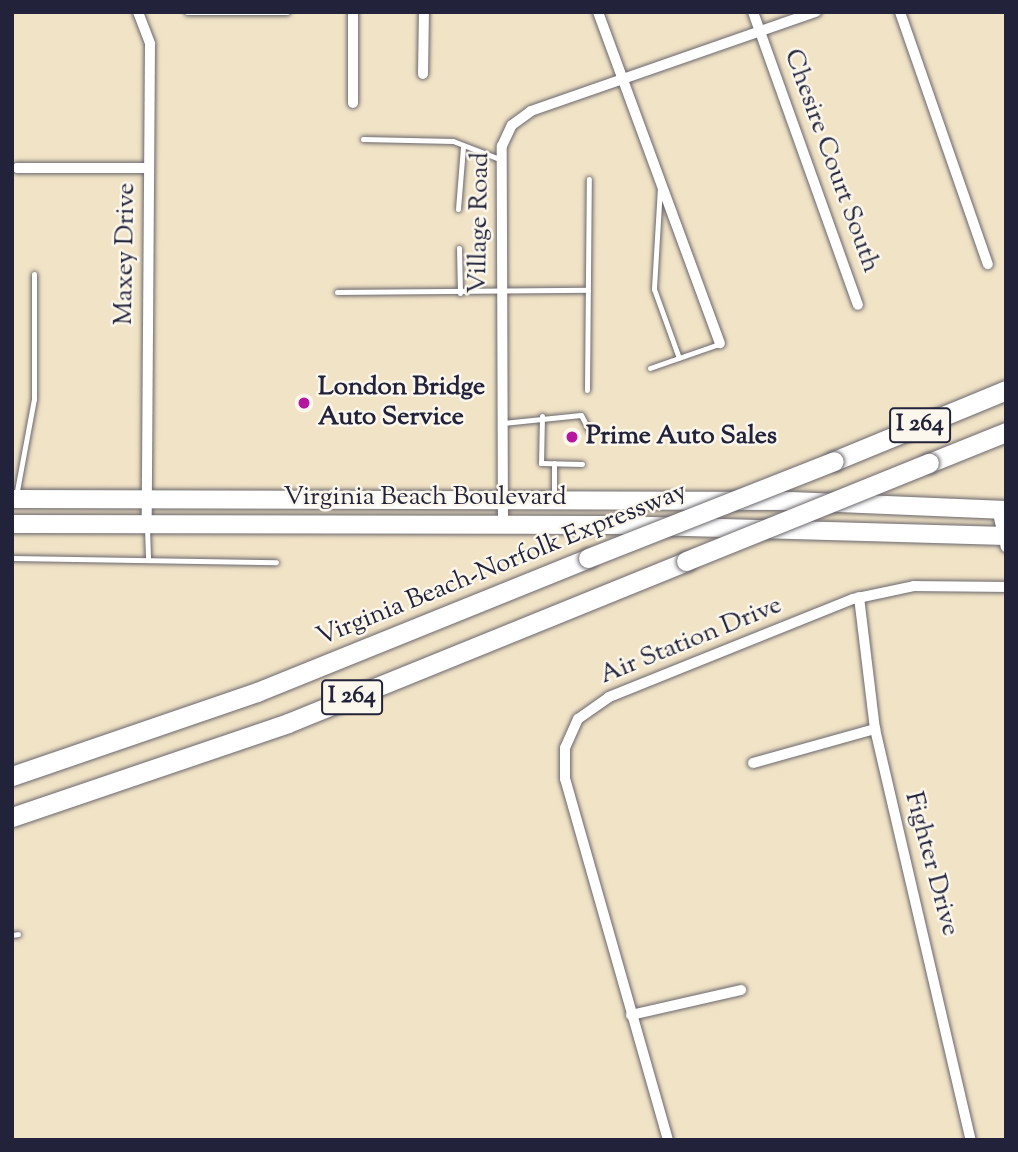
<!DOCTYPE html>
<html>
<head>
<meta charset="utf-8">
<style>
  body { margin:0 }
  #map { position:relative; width:1018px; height:1152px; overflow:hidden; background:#f1e3c6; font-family:"Sorts Mill Goudy",serif }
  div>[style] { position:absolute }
  .roads { filter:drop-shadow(0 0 2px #6a666c) drop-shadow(0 0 2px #6a666c) }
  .service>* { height:5px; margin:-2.5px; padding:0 2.5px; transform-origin:2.5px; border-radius:2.5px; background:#fff }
  .minor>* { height:10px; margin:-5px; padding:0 5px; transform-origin:5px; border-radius:5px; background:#fff }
  .primary>* { height:18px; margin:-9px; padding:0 9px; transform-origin:9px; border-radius:9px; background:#fff }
  .motorway>* { height:19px; margin:-9.5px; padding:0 9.5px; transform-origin:9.5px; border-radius:9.5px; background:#fff }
  .bridges { filter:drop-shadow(0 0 2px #6a666c) drop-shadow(0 0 2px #6a666c) }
  .motorway-bridge>* { height:19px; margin:-9.5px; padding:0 9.5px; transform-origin:9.5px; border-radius:9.5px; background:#fff }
  .dots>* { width:19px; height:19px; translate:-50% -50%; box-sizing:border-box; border:4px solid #fbf7ec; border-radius:50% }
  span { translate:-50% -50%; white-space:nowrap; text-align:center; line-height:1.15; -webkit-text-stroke:5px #fbf7ec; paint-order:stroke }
  .shield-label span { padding:2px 5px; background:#fbf7ec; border:2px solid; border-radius:5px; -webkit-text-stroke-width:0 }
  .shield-label { font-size:24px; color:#22223b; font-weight:700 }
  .street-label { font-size:26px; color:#22223b }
  .poi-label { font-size:26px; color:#22223b; font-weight:700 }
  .left { translate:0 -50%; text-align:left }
  .frame { position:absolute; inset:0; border:14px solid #22223b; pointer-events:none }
</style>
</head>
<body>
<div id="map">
  <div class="roads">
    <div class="service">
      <div style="left:187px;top:12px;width:100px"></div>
      <div style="left:363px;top:139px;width:90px;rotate:1.3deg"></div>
      <div style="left:453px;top:141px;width:53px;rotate:21.2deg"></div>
      <div style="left:660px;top:187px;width:102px;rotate:93.4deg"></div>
      <div style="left:654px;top:289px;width:73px;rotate:70.1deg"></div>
      <div style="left:458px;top:209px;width:62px;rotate:-85.4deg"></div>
      <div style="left:459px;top:248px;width:45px;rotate:88.7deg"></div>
      <div style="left:337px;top:292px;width:251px;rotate:-0.5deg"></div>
      <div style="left:650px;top:368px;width:73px;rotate:-19.2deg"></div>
      <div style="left:587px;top:390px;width:211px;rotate:-89.5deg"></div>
      <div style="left:542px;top:416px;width:47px;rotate:91.2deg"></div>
      <div style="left:541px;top:463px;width:41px;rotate:1.4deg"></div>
      <div style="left:503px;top:423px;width:78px;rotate:-5.9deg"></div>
      <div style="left:581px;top:415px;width:17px;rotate:62deg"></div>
      <div style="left:16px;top:496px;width:99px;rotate:-79.5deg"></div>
      <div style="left:34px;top:399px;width:125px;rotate:-90deg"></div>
      <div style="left:554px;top:498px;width:35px;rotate:-90deg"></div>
      <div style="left:147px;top:528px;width:32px;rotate:88deg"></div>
      <div style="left:12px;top:558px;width:264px;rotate:0.9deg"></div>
      <div style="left:12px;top:935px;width:6px;rotate:-9deg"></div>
    </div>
    <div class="minor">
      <div style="left:138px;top:12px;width:34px;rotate:69deg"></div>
      <div style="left:150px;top:44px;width:481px;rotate:90.4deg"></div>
      <div style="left:598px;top:12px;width:353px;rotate:69.8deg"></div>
      <div style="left:753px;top:12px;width:311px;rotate:70.3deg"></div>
      <div style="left:900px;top:12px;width:267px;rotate:70.8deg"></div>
      <div style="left:423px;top:74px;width:62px;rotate:-89.1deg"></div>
      <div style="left:353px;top:103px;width:91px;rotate:-90deg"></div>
      <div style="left:17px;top:168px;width:132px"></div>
      <div style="left:997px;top:509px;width:39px;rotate:77deg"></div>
      <div style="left:503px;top:523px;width:377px;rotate:-90.2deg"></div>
      <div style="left:502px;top:146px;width:23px;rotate:-65deg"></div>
      <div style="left:512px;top:125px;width:24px;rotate:-36deg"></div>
      <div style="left:531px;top:111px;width:302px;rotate:-19.2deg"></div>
      <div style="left:859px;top:597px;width:133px;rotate:83.1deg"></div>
      <div style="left:875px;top:729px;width:422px;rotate:76.9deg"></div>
      <div style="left:753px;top:763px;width:127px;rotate:-15.6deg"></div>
      <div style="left:631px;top:1015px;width:113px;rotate:-12.8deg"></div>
      <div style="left:668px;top:1140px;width:375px;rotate:-105.9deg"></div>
      <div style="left:565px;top:779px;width:31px;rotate:-90deg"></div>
      <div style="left:565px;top:748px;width:32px;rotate:-66deg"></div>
      <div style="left:578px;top:719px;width:38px;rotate:-35deg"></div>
      <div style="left:609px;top:697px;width:263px;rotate:-21.9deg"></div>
      <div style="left:853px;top:599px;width:62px;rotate:-12deg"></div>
      <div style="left:914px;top:586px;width:92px;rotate:0.6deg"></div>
    </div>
    <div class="primary">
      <div style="left:12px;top:499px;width:779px;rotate:0.15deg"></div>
      <div style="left:791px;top:501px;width:215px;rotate:2.4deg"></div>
      <div style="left:12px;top:524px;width:604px;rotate:0.09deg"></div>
      <div style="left:616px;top:525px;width:390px;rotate:1.6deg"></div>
    </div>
    <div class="motorway">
      <div style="left:834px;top:461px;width:186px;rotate:-22.4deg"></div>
      <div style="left:929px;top:463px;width:83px;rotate:-21.9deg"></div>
      <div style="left:12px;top:776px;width:259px;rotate:-18.9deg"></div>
      <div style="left:257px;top:692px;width:357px;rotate:-22deg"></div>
      <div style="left:12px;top:817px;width:292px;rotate:-18.8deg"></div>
      <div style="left:288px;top:723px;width:430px;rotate:-22.1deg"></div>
    </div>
  </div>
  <div class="bridges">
    <div class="motorway-bridge">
      <div style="left:588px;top:558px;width:264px;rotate:-21.5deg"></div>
      <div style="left:686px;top:561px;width:262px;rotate:-22deg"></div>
    </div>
  </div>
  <div class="dots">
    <div style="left:304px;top:403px;background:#b5179e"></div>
    <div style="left:572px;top:437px;background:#b5179e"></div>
  </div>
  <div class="shield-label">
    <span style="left:920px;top:425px">I 264</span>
    <span style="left:352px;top:697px">I 264</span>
  </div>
  <div class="street-label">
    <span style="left:831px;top:161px;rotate:70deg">Chesire Court South</span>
    <span style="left:480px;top:223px;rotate:-89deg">Village Road</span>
    <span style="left:126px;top:254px;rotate:-89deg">Maxey Drive</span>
    <span style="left:425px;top:498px">Virginia Beach Boulevard</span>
    <span style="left:502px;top:565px;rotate:-22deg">Virginia Beach-Norfolk Expressway</span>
    <span style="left:691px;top:641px;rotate:-22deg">Air Station Drive</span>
    <span style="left:931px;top:864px;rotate:75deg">Fighter Drive</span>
  </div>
  <div class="poi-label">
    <span class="left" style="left:318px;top:403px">London Bridge<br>Auto Service</span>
    <span class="left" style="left:586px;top:437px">Prime Auto Sales</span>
  </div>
  <div class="frame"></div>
</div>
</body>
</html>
